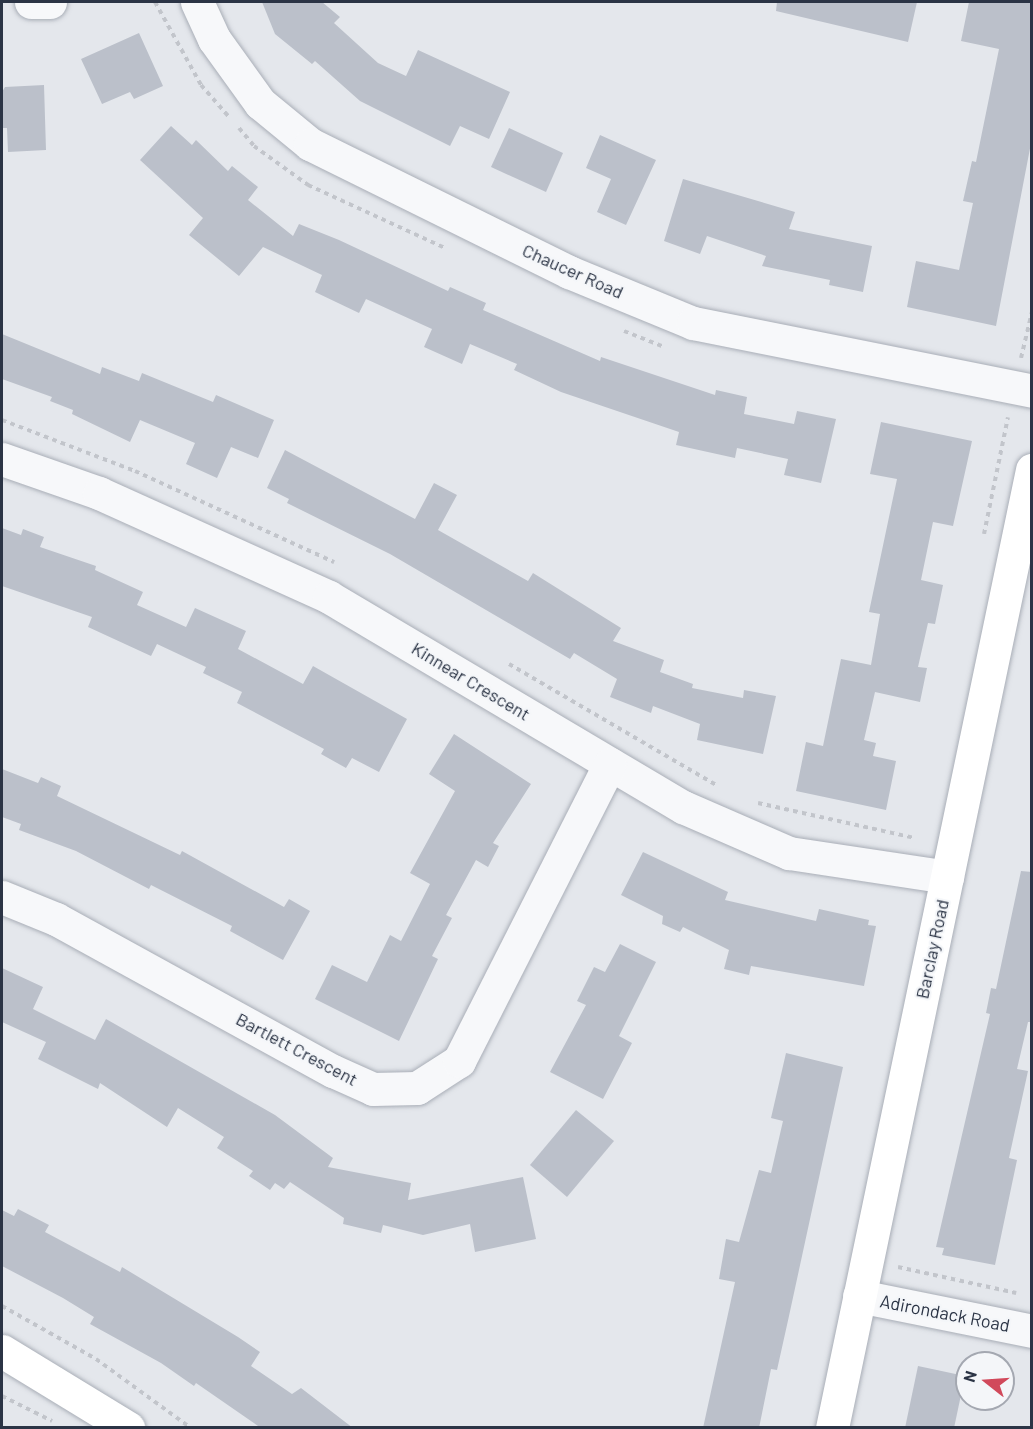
<!DOCTYPE html>
<html>
<head>
<meta charset="utf-8">
<style>
  body { margin:0 }
  #map { position:relative; width:1033px; height:1429px; overflow:hidden; background:#e4e7ec; font-family:Barlow,sans-serif }
  div>[style] { position:absolute }
  .building>* { inset:0; background:#bbc0ca }
  .path>* { height:4px; margin-top:-2px; transform-origin:0; background:repeating-linear-gradient(90deg,#c2c5cb 0 4.5px,transparent 0 9px) }
  .roads { filter:drop-shadow(0 0 2px #a9aeb7) drop-shadow(0 0 2px #a9aeb7) }
  .street>* { height:33px; margin:-16.5px; padding:0 16.5px; transform-origin:16.5px; border-radius:16.5px; background:#f7f8fa }
  .secondary>* { height:33px; margin:-16.5px; padding:0 16.5px; transform-origin:16.5px; border-radius:16.5px; background:#fff }
  span { translate:-50% -50%; white-space:nowrap; text-align:center; line-height:1.15; -webkit-text-stroke:4.5px #f4f6f9; paint-order:stroke }
  .street-label { font-size:18px; color:#2b3445 }
  .frame { position:absolute; inset:0; border:3px solid #2b3445; pointer-events:none }
  .north { position:absolute; left:955px; top:1351px; width:60px; height:60px; box-sizing:border-box; background:#f4f6f9; border:2px solid #a4a8b1; border-radius:50%; rotate:287deg; font-size:16px; font-weight:700; line-height:24px; text-align:center; color:#2b3445 }
  .north::after { content:''; display:block; margin:auto; width:21px; height:27px; background:#d1495b; clip-path:polygon(50% 0,100% 100%,50% 72%,0 100%) }
</style>
</head>
<body>
<div id="map">
  <div class="building">
    <div style="clip-path:polygon(262px 2px,322px 2px,340px 17px,334px 23px,378px 63px,406px 76px,418px 50px,510px 92px,489px 139px,460px 126px,450px 146px,360px 101px,315px 61px,312px 64px,275px 34px)"></div>
    <div style="clip-path:polygon(777px 2px,917px 2px,908px 42px,776px 11px)"></div>
    <div style="clip-path:polygon(969px 2px,1032px 2px,1032px 138px,996px 326px,907px 307px,916px 261px,959px 270px,973px 203px,963px 201px,972px 161px,976px 162px,999px 49px,961px 41px)"></div>
    <div style="clip-path:polygon(139px 33px,163px 86px,134px 99px,130px 92px,102px 104px,81px 59px)"></div>
    <div style="clip-path:polygon(44px 85px,46px 150px,8px 152px,7px 128px,2px 128px,2px 92px,5px 87px)"></div>
    <div style="clip-path:polygon(171px 126px,192px 145px,196px 140px,228px 171px,232px 166px,258px 187px,248px 200px,293px 236px,299px 224px,339px 240px,448px 291px,450px 287px,486px 303px,483px 310px,600px 361px,601px 357px,715px 395px,716px 390px,747px 397px,744px 414px,794px 424px,797px 411px,836px 419px,821px 483px,784px 475px,788px 459px,737px 448px,735px 458px,676px 445px,679px 432px,561px 392px,514px 370px,517px 364px,470px 344px,462px 364px,424px 347px,432px 329px,366px 299px,359px 313px,315px 292px,322px 275px,263px 247px,239px 276px,189px 235px,203px 218px,140px 160px)"></div>
    <div style="clip-path:polygon(509px 128px,563px 153px,546px 192px,491px 167px)"></div>
    <div style="clip-path:polygon(600px 135px,656px 160px,626px 225px,597px 212px,611px 179px,586px 168px)"></div>
    <div style="clip-path:polygon(683px 179px,795px 212px,789px 229px,872px 246px,863px 292px,829px 285px,830px 280px,762px 266px,766px 256px,707px 236px,700px 254px,664px 241px)"></div>
    <div style="clip-path:polygon(2px 334px,100px 374px,102px 367px,139px 381px,142px 373px,213px 402px,216px 395px,274px 420px,258px 458px,231px 447px,217px 478px,186px 464px,195px 443px,140px 420px,130px 442px,72px 414px,73px 410px,50px 401px,52px 397px,2px 379px)"></div>
    <div style="clip-path:polygon(881px 422px,972px 441px,953px 526px,933px 522px,921px 580px,943px 585px,935px 624px,928px 623px,918px 667px,927px 668px,920px 702px,875px 692px,864px 740px,876px 743px,873px 756px,896px 761px,886px 810px,796px 791px,806px 742px,823px 746px,841px 659px,871px 665px,880px 614px,869px 612px,897px 479px,870px 474px)"></div>
    <div style="clip-path:polygon(285px 450px,415px 519px,434px 483px,457px 495px,438px 530px,528px 581px,533px 573px,621px 628px,613px 641px,664px 660px,660px 672px,693px 684px,692px 688px,743px 698px,744px 690px,776px 696px,763px 754px,697px 740px,700px 724px,653px 706px,651px 713px,610px 697px,617px 679px,574px 653px,570px 659px,390px 554px,287px 503px,289px 499px,267px 488px)"></div>
    <div style="clip-path:polygon(2px 528px,21px 535px,23px 529px,44px 537px,40px 547px,96px 566px,95px 570px,143px 592px,137px 605px,186px 627px,195px 608px,246px 631px,238px 649px,303px 684px,313px 666px,407px 719px,379px 772px,352px 758px,346px 768px,321px 754px,324px 749px,237px 703px,242px 692px,203px 673px,206px 667px,157px 644px,151px 656px,88px 627px,92px 617px,2px 586px)"></div>
    <div style="clip-path:polygon(454px 734px,531px 784px,493px 843px,499px 846px,488px 867px,476px 860px,446px 915px,452px 918px,432px 956px,438px 959px,399px 1041px,315px 999px,332px 965px,367px 982px,390px 935px,401px 941px,430px 884px,410px 873px,455px 791px,429px 774px)"></div>
    <div style="clip-path:polygon(2px 769px,38px 783px,41px 777px,61px 786px,57px 796px,180px 855px,182px 851px,284px 907px,289px 899px,310px 911px,283px 960px,230px 931px,232px 926px,151px 885px,149px 889px,76px 851px,19px 830px,21px 824px,2px 817px)"></div>
    <div style="clip-path:polygon(643px 852px,728px 892px,725px 900px,816px 921px,819px 909px,869px 920px,868px 925px,876px 926px,864px 986px,751px 966px,749px 975px,724px 969px,729px 950px,683px 927px,680px 932px,662px 924px,663px 916px,621px 895px)"></div>
    <div style="clip-path:polygon(1021px 871px,1032px 872px,1032px 1022px,1028px 1022px,1017px 1069px,1028px 1071px,1009px 1158px,1017px 1160px,995px 1265px,942px 1255px,944px 1248px,936px 1247px,990px 1014px,986px 1013px,991px 988px,996px 989px)"></div>
    <div style="clip-path:polygon(620px 944px,656px 962px,619px 1036px,632px 1043px,603px 1099px,550px 1072px,586px 1005px,577px 1001px,594px 967px,605px 972px)"></div>
    <div style="clip-path:polygon(2px 968px,43px 987px,33px 1009px,95px 1040px,106px 1019px,275px 1115px,333px 1158px,328px 1167px,411px 1183px,408px 1200px,523px 1177px,536px 1239px,475px 1252px,470px 1224px,423px 1235px,383px 1225px,381px 1233px,343px 1224px,344px 1218px,290px 1182px,284px 1189px,275px 1183px,270px 1190px,249px 1176px,253px 1171px,217px 1148px,224px 1137px,178px 1108px,167px 1127px,100px 1083px,98px 1089px,38px 1059px,46px 1042px,2px 1022px)"></div>
    <div style="clip-path:polygon(786px 1053px,843px 1067px,789px 1316px,777px 1370px,771px 1369px,759px 1428px,703px 1428px,735px 1282px,719px 1279px,726px 1239px,739px 1242px,759px 1170px,771px 1173px,783px 1121px,771px 1118px)"></div>
    <div style="clip-path:polygon(576px 1110px,614px 1141px,567px 1197px,530px 1165px)"></div>
    <div style="clip-path:polygon(18px 1209px,49px 1225px,45px 1232px,120px 1272px,122px 1267px,238px 1337px,260px 1352px,251px 1366px,292px 1394px,301px 1388px,353px 1428px,261px 1428px,196px 1383px,194px 1386px,161px 1363px,90px 1324px,94px 1317px,63px 1298px,2px 1266px,2px 1210px,14px 1216px)"></div>
    <div style="clip-path:polygon(918px 1366px,965px 1376px,954px 1428px,905px 1428px)"></div>
  </div>
  <div class="path">
    <div style="left:155px;top:2px;width:95px;rotate:61deg"></div>
    <div style="left:201px;top:85px;width:44px;rotate:48.7deg"></div>
    <div style="left:239px;top:128px;width:23px;rotate:50deg"></div>
    <div style="left:254px;top:146px;width:67px;rotate:35.8deg"></div>
    <div style="left:308px;top:185px;width:149px;rotate:24.7deg"></div>
    <div style="left:624px;top:331px;width:43px;rotate:21.8deg"></div>
    <div style="left:1021px;top:358px;width:47px;rotate:-76.6deg"></div>
    <div style="left:2px;top:420px;width:142px;rotate:21deg"></div>
    <div style="left:135px;top:471px;width:219px;rotate:24.6deg"></div>
    <div style="left:984px;top:534px;width:119px;rotate:-78.4deg"></div>
    <div style="left:509px;top:664px;width:242px;rotate:30.3deg"></div>
    <div style="left:758px;top:803px;width:160px;rotate:12.6deg"></div>
    <div style="left:898px;top:1267px;width:121px;rotate:12.4deg"></div>
    <div style="left:2px;top:1306px;width:108px;rotate:29.4deg"></div>
    <div style="left:96px;top:1359px;width:117px;rotate:36deg"></div>
    <div style="left:2px;top:1396px;width:56px;rotate:26.6deg"></div>
  </div>
  <div class="roads">
    <div class="street">
      <div style="left:31px;top:2px;width:19px"></div>
      <div style="left:197px;top:2px;width:41px;rotate:65.3deg"></div>
      <div style="left:214px;top:39px;width:79px;rotate:54.3deg"></div>
      <div style="left:260px;top:103px;width:65px;rotate:39.4deg"></div>
      <div style="left:310px;top:144px;width:289px;rotate:26.3deg"></div>
      <div style="left:569px;top:272px;width:134px;rotate:22.4deg"></div>
      <div style="left:693px;top:323px;width:346px;rotate:11.3deg"></div>
      <div style="left:2px;top:459px;width:103px;rotate:19.3deg"></div>
      <div style="left:99px;top:493px;width:252px;rotate:24.3deg"></div>
      <div style="left:329px;top:597px;width:412px;rotate:30.7deg"></div>
      <div style="left:683px;top:807px;width:116px;rotate:23.5deg"></div>
      <div style="left:789px;top:853px;width:160px;rotate:8.6deg"></div>
      <div style="left:2px;top:897px;width:58px;rotate:22.2deg"></div>
      <div style="left:56px;top:919px;width:316px;rotate:28.8deg"></div>
      <div style="left:333px;top:1071px;width:44px;rotate:24.2deg"></div>
      <div style="left:373px;top:1089px;width:44px;rotate:-1.3deg"></div>
      <div style="left:417px;top:1088px;width:50px;rotate:-32.7deg"></div>
      <div style="left:459px;top:1061px;width:333px;rotate:-63.1deg"></div>
      <div style="left:859px;top:1296px;width:177px;rotate:11.4deg"></div>
    </div>
    <div class="secondary">
      <div style="left:2px;top:1351px;width:148px;rotate:31.4deg"></div>
      <div style="left:832px;top:1428px;width:979px;rotate:-78.21deg"></div>
    </div>
  </div>
  <div class="street-label">
    <span style="left:573px;top:271px;rotate:24deg">Chaucer Road</span>
    <span style="left:471px;top:681px;rotate:31deg">Kinnear Crescent</span>
    <span style="left:932px;top:949px;rotate:-78deg">Barclay Road</span>
    <span style="left:297px;top:1049px;rotate:28deg">Bartlett Crescent</span>
    <span style="left:945px;top:1313px;rotate:11deg">Adirondack Road</span>
  </div>
  <div class="frame"></div>
  <div class="north">N</div>
</div>
</body>
</html>
